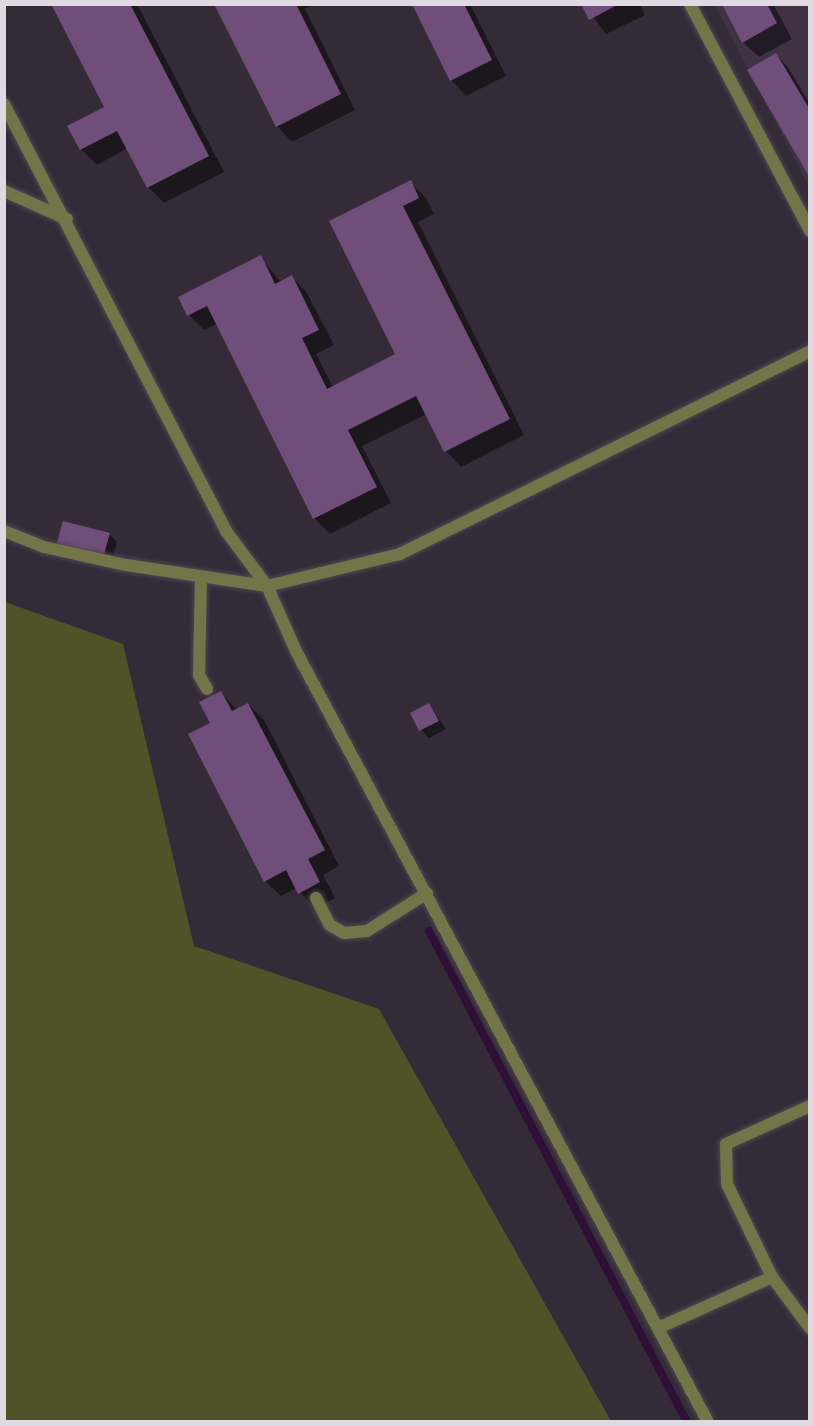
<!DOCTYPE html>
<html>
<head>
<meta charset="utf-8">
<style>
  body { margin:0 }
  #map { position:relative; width:814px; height:1426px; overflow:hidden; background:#352b38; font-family:Rubik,sans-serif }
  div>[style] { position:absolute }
  .built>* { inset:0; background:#403244 }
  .green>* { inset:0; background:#515228 }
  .shadow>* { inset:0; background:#0007 }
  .stream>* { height:8px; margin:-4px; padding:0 4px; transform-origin:4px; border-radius:4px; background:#2e1037 }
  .building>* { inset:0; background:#704e7a }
  .roads { filter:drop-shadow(0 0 2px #504753) drop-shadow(0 0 2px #504753) }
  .lane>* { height:12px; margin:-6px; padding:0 6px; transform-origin:6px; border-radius:6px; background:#737549 }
  .street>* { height:12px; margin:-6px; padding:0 6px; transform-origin:6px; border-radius:6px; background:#737549 }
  span { translate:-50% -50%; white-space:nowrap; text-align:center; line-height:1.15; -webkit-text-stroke:4.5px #352b38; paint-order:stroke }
  .frame { position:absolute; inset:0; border:6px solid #dfd9e1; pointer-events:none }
</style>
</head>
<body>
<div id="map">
  <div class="built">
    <div style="clip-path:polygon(715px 5px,809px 5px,809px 187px)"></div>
  </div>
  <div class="green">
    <div style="clip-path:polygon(5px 602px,123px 644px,194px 946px,379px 1009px,611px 1421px,5px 1421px)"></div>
  </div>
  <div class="shadow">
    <div style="clip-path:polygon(53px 4px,137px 4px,224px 172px,164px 203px,148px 187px,128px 148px,97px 165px,81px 149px,106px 108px)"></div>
    <div style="clip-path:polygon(216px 4px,314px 4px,305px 9px,355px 110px,292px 142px,277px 126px)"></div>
    <div style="clip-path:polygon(413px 4px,470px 4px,506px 76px,466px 96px,451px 80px)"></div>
    <div style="clip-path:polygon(583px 4px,640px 4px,645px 15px,606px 34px)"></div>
    <div style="clip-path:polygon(723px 4px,773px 4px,792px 39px,759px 57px,743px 42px)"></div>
    <div style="clip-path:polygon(776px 55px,788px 67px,810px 104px,810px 175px)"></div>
    <div style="clip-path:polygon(410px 182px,426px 198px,434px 214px,418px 222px,524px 435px,461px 467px,446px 451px,427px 414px,362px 446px,391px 503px,330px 534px,314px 518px,217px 324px,204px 330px,189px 315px,260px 257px,281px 282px,292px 277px,307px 293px,334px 345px,316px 354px,333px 387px,397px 355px,331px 222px)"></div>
    <div style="clip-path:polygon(109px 534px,117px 542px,111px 565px,58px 545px)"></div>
    <div style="clip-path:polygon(221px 693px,237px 710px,248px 704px,264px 720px,339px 866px,323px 875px,335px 898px,315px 909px,297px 888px,281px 896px,265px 881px,212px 723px)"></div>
    <div style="clip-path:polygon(429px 705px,446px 729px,429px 738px,421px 730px)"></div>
  </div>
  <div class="stream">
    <div style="left:429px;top:931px;width:555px;rotate:62.28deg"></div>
  </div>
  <div class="building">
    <div style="clip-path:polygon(51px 4px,130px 4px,209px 156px,147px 188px,117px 131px,80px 150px,67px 126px,104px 107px)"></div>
    <div style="clip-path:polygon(214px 4px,296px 4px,341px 94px,276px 127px)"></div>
    <div style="clip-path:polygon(412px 4px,464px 4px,492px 60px,450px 81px)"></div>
    <div style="clip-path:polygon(581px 4px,619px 4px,589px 20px)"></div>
    <div style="clip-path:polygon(722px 4px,767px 4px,777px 23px,742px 43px)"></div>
    <div style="clip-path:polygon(776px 53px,810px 110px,810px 178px,747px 70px)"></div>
    <div style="clip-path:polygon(411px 180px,419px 198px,403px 206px,510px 419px,444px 452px,416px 396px,348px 430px,377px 487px,313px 519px,207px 306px,187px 316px,178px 297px,261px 255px,275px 284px,292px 275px,319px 330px,302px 338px,327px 389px,395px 354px,329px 221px)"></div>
    <div style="clip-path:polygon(63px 521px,110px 533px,103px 558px,56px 546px)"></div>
    <div style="clip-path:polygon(221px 691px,232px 711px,248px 703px,325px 850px,308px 859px,320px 882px,298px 894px,286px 870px,264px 882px,188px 734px,210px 723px,199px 702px)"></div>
    <div style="clip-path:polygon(429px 703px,439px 721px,419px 731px,410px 713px)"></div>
  </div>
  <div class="roads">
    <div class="lane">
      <div style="left:4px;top:104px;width:481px;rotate:62.5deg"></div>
      <div style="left:226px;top:531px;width:69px;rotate:53.3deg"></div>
      <div style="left:4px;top:191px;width:69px;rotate:24deg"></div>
      <div style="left:201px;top:578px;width:97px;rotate:91.2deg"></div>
      <div style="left:199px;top:675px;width:16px;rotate:60deg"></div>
      <div style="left:316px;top:898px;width:30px;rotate:63deg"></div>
      <div style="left:330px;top:925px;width:16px;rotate:30deg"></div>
      <div style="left:344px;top:933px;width:23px;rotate:-5deg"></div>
      <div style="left:367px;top:931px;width:71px;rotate:-32.3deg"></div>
      <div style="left:810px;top:1106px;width:92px;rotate:155.7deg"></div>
      <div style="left:726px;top:1144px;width:40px;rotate:88.6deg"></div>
      <div style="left:727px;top:1184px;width:103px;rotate:64.2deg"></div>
      <div style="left:772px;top:1277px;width:64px;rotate:53.3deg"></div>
      <div style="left:658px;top:1328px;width:125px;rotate:-24.1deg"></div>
    </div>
    <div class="street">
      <div style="left:690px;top:4px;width:257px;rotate:62.1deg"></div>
      <div style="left:4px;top:531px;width:43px;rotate:21.8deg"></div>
      <div style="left:44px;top:547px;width:84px;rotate:12.4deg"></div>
      <div style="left:126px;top:565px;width:143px;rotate:8.5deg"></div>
      <div style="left:267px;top:586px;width:137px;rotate:-13.5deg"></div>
      <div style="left:400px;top:554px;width:458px;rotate:-26.3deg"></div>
      <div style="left:267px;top:586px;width:73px;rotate:65.9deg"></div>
      <div style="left:297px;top:653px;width:872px;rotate:61.88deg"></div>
    </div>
  </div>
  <div class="frame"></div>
</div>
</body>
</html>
